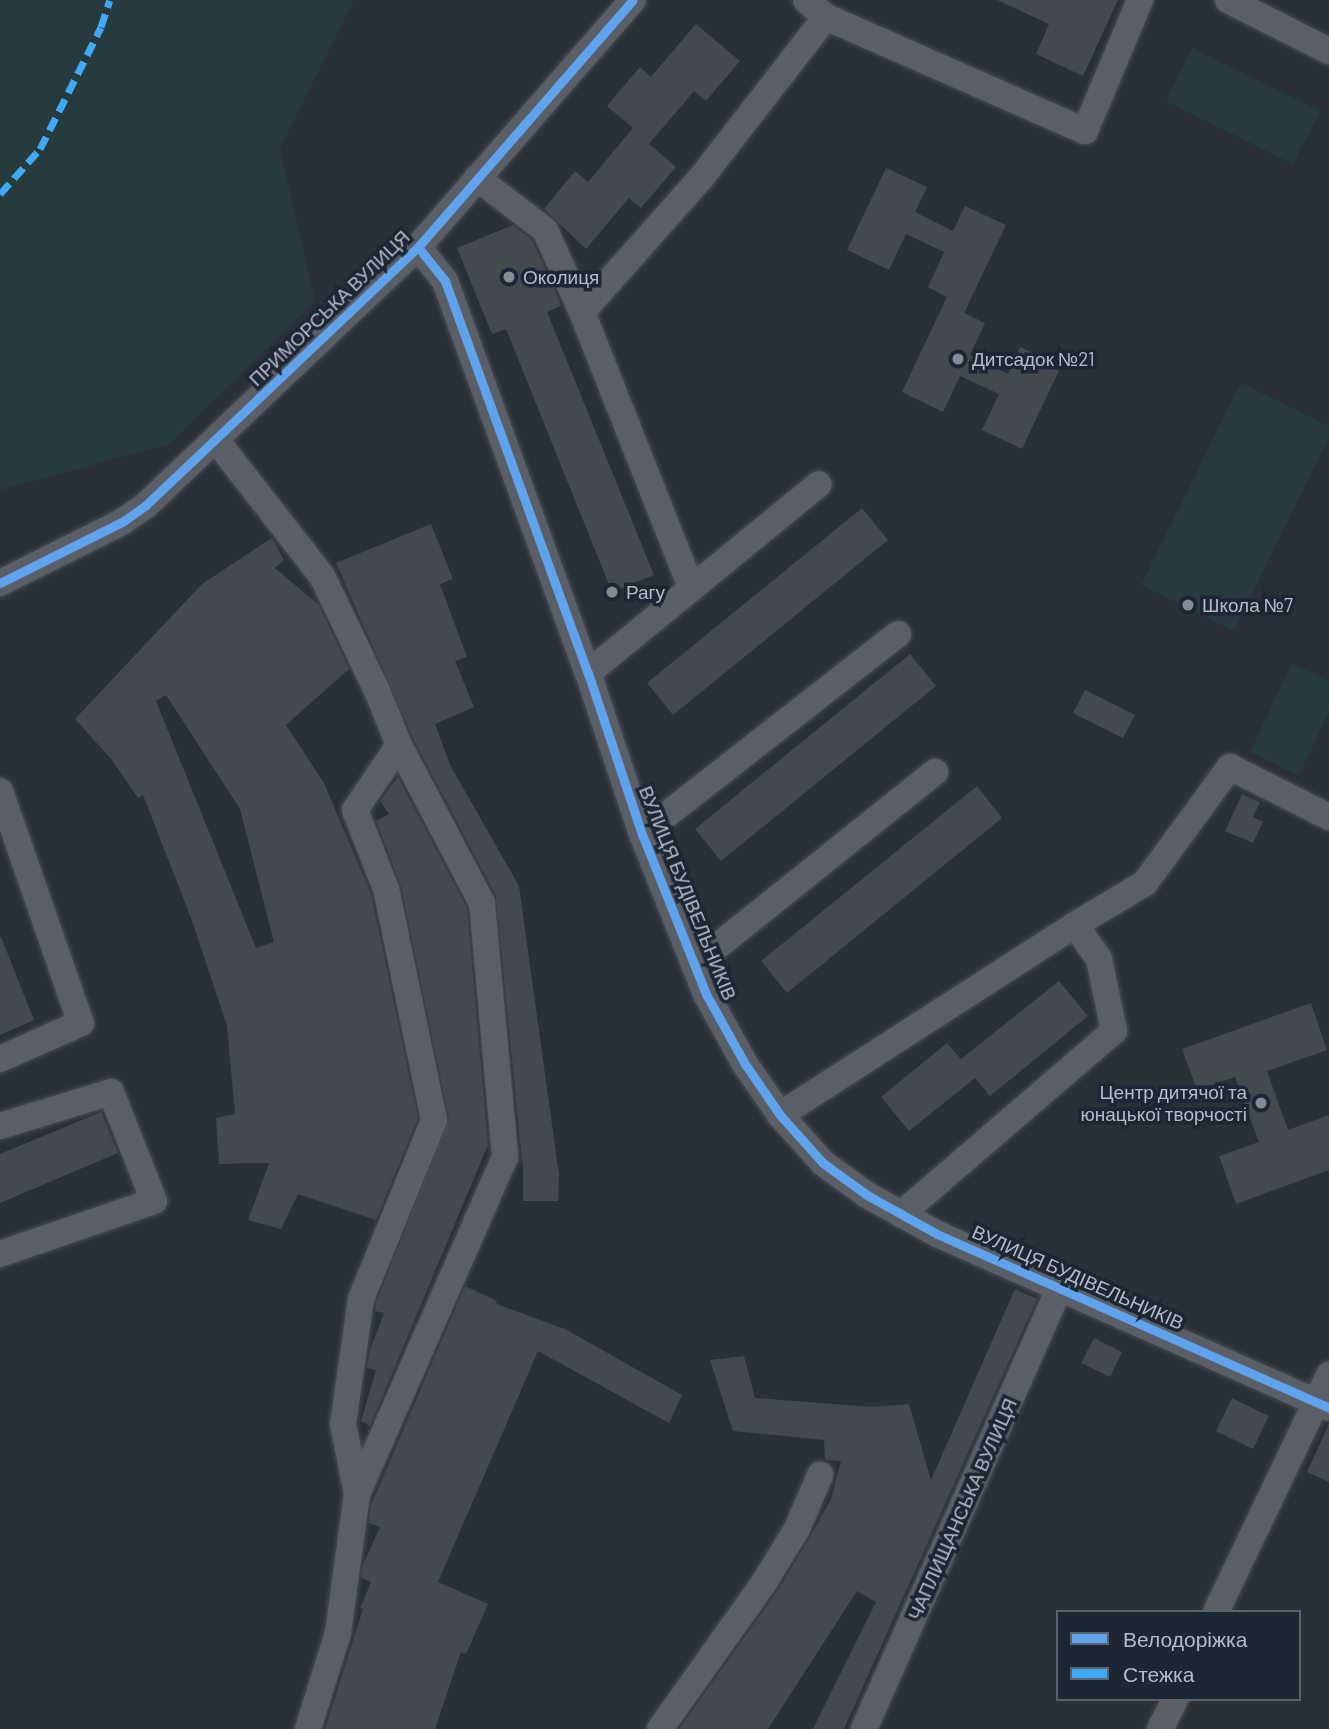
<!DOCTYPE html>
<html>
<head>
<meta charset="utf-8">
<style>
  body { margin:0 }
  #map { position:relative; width:1329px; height:1729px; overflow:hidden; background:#2a3038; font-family:Barlow,sans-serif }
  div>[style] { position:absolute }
  .green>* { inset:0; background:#273a3e }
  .building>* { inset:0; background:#444950 }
  .roads { filter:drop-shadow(0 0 2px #484c53) drop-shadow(0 0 2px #484c53) }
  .minor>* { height:26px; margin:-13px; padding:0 13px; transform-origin:13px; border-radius:13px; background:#5a5e66 }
  .quiet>* { height:7px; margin-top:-3.5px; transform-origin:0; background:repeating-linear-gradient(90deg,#3fa9f5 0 14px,transparent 0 21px) }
  .cycleway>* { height:9px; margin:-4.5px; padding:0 4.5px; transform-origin:4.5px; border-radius:4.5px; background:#60a3ed }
  .dots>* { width:19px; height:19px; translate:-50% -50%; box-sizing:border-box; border:4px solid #1d2633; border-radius:50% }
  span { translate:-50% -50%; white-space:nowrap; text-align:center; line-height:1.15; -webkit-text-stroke:7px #1d2633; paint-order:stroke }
  .poi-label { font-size:19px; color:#b4bcc9 }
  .left { translate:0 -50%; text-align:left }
  .right { translate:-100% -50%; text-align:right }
  .street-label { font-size:19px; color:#b4bcc9 }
  .legend { position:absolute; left:1056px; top:1610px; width:245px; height:91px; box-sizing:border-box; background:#1d2633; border:2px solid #59626f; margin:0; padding:9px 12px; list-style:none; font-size:21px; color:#b4bcc9 }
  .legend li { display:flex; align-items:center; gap:14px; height:35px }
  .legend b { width:35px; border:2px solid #59626f }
</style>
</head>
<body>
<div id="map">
  <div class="green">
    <div style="clip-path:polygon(0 0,354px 0,280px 149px,315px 301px,170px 444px,0 490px)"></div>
    <div style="clip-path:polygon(1192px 48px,1320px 111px,1293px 164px,1166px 101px)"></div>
    <div style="clip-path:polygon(1241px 383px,1329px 426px,1329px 437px,1234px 631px,1141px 585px)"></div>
    <div style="clip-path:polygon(1292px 663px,1329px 681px,1329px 711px,1299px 775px,1250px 752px)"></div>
  </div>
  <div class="building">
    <div style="clip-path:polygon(997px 0,1118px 0,1083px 76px,1036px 54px,1049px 24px)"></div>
    <div style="clip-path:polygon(696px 24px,740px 61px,706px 101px,694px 91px,649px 144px,676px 167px,641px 208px,629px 198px,586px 249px,544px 209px,575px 171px,588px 182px,633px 128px,607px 106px,640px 67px,651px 77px)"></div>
    <div style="clip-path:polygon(886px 168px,927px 187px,915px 212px,953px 231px,965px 206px,1006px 225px,964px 313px,985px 323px,970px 355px,1008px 374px,1020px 347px,1061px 366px,1022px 449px,982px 430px,999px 394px,960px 376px,943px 412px,902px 392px,947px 297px,928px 287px,944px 252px,906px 234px,889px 270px,847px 250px)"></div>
    <div style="clip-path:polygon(513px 225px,532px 240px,552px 283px,561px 306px,547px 312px,654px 575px,612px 592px,506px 329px,492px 334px,457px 248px)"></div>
    <div style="clip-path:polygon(862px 508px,888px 540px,673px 715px,647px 683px)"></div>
    <div style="clip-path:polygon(431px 524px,453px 579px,440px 584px,467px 657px,455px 661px,474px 707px,435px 724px,450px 765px,519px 886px,559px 1175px,558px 1201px,523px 1201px,523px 1170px,496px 896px,413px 738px,336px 563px)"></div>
    <div style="clip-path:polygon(evenodd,272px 538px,284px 560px,275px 568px,319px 605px,349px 669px,286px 725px,324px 783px,371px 894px,418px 1118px,376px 1220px,298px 1194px,281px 1229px,248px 1220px,269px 1163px,219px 1164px,216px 1118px,235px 1114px,227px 1026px,191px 918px,143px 795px,138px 798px,112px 760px,75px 719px,202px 584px,272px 538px,166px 695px,240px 809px,274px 942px,256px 948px,156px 701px,166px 695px)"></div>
    <div style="clip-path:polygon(910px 654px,936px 686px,721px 861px,695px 829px)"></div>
    <div style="clip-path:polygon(1085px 690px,1135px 715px,1123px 738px,1073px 713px)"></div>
    <div style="clip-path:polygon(398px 777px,467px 908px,488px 1145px,370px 1426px,361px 1421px,376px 1370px,367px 1368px,370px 1350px,384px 1313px,375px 1311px,376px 1303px,449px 1118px,401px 886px,376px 821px,389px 814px,380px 801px)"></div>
    <div style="clip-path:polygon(977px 786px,1002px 818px,787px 993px,761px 961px)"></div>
    <div style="clip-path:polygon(1242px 794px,1260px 802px,1253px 817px,1263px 822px,1253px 843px,1225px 831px)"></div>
    <div style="clip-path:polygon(1px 937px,34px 1020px,0 1035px,0 938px)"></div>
    <div style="clip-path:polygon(1059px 981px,1088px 1016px,990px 1096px,975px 1078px,909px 1131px,881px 1097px,947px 1043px,961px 1059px)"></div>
    <div style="clip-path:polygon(1311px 1003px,1327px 1050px,1267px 1071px,1288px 1130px,1329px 1115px,1329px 1170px,1236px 1204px,1219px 1156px,1259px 1142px,1235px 1077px,1197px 1090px,1182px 1049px)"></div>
    <div style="clip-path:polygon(101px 1112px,118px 1153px,0 1203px,0 1154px)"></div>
    <div style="clip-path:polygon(465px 1286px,497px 1301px,496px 1304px,565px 1329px,682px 1395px,669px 1423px,538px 1351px,438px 1582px,488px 1604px,466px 1654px,461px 1652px,435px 1729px,325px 1729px,363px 1609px,360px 1608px,371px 1582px,361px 1578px,363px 1565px,380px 1527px,369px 1523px,371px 1505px)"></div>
    <div style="clip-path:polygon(1015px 1289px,1037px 1299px,844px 1729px,813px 1729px,876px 1602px,857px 1591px,768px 1729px,679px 1729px,778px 1590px,810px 1537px,831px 1499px,841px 1461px,825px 1460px,824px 1440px,733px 1431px,710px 1360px,744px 1356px,755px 1398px,872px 1407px,909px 1404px,931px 1480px)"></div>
    <div style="clip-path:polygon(1094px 1338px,1122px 1352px,1110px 1377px,1081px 1363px)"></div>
    <div style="clip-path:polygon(1232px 1398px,1269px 1416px,1253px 1449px,1216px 1431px)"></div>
    <div style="clip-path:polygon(1329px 1424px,1329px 1482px,1307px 1472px)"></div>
  </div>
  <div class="roads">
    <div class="minor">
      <div style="left:1228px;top:0;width:113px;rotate:26.8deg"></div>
      <div style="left:826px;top:17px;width:283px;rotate:23.8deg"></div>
      <div style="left:1085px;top:131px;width:142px;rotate:-67.2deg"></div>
      <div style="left:477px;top:178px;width:86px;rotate:37.4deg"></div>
      <div style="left:545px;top:230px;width:90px;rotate:65.7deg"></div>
      <div style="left:582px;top:312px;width:297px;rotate:68.4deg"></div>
      <div style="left:418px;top:247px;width:43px;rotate:51.5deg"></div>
      <div style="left:445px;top:281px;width:417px;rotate:70deg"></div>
      <div style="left:588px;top:673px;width:170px;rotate:71.5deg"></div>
      <div style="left:642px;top:834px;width:172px;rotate:68.2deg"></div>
      <div style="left:706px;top:994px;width:80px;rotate:60.9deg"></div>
      <div style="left:745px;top:1064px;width:62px;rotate:55.5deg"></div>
      <div style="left:780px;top:1115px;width:64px;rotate:48.1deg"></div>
      <div style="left:823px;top:1163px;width:54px;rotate:36deg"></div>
      <div style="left:867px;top:1195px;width:80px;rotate:29.1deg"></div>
      <div style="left:937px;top:1234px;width:429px;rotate:23.9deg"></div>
      <div style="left:582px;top:312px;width:179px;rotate:-48.4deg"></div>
      <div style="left:701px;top:178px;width:204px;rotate:-52.2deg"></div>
      <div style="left:826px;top:17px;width:26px;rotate:-140deg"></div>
      <div style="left:216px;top:440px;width:172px;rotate:52.1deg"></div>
      <div style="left:322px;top:576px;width:130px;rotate:64.4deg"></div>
      <div style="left:378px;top:693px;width:56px;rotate:68deg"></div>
      <div style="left:399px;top:745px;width:178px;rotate:62.3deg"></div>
      <div style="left:482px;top:903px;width:255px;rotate:84.8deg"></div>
      <div style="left:505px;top:1157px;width:368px;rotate:113.7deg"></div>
      <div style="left:357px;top:1494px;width:140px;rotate:97.8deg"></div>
      <div style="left:338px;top:1633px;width:101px;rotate:107.4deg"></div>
      <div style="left:0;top:583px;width:136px;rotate:-26.6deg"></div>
      <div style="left:122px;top:522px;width:29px;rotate:-35deg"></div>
      <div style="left:146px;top:505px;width:375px;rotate:-43.5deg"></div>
      <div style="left:418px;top:247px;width:327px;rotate:-49deg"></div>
      <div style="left:588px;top:673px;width:298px;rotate:-39.3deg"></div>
      <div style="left:0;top:791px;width:246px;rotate:70.8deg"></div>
      <div style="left:81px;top:1023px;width:89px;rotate:156deg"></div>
      <div style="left:642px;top:834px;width:325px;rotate:-38deg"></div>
      <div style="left:1075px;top:925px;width:82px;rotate:-31deg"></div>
      <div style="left:1145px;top:883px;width:144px;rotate:-53.8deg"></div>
      <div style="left:1230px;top:767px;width:111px;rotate:26.8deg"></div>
      <div style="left:694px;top:965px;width:309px;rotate:-38.7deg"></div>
      <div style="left:780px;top:1115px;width:351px;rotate:-32.8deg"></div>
      <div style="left:1075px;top:925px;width:42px;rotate:54.8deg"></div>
      <div style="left:1099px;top:959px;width:74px;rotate:78.2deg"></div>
      <div style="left:1114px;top:1031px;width:281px;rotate:139.3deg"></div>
      <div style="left:0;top:1126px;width:116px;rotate:-17deg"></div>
      <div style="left:111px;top:1092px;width:117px;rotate:68.5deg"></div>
      <div style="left:154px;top:1201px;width:163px;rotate:161deg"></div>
      <div style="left:357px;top:1494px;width:71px;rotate:-101.3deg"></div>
      <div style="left:343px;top:1424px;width:126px;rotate:-81.8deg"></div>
      <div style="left:361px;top:1299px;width:193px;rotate:-67.8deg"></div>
      <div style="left:434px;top:1120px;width:236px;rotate:-101.7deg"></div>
      <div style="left:386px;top:889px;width:85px;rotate:-111.4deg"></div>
      <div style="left:355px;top:810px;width:78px;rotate:-55.9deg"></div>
      <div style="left:1216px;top:1612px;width:263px;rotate:-64.5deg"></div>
      <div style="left:660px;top:1729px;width:181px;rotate:-54.6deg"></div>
      <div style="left:765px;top:1581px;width:61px;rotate:-58.4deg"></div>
      <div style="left:797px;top:1529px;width:59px;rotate:-66.9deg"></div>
      <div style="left:864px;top:1729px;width:482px;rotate:-66.1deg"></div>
      <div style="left:1160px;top:1729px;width:34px;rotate:-63deg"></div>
    </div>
  </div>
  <div class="quiet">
    <div style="left:0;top:194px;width:60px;rotate:-48.4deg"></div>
    <div style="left:40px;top:149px;width:136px;rotate:-63.4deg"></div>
    <div style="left:101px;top:27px;width:28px;rotate:-72deg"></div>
  </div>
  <div class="cycleway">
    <div style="left:418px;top:247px;width:43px;rotate:51.5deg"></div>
    <div style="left:445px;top:281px;width:417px;rotate:70deg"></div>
    <div style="left:588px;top:673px;width:170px;rotate:71.5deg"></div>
    <div style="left:642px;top:834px;width:172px;rotate:68.2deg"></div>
    <div style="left:706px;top:994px;width:80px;rotate:60.9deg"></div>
    <div style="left:745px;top:1064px;width:62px;rotate:55.5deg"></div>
    <div style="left:780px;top:1115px;width:64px;rotate:48.1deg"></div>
    <div style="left:823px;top:1163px;width:54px;rotate:36deg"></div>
    <div style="left:867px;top:1195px;width:80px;rotate:29.1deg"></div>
    <div style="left:937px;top:1234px;width:429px;rotate:23.9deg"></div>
    <div style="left:0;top:583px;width:136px;rotate:-26.6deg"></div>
    <div style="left:122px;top:522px;width:29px;rotate:-35deg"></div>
    <div style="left:146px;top:505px;width:375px;rotate:-43.5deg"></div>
    <div style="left:418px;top:247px;width:327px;rotate:-49deg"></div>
  </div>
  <div class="dots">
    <div style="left:509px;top:277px;background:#848b96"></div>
    <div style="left:958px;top:359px;background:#848b96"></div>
    <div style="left:612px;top:592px;background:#848b96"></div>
    <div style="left:1188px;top:605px;background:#848b96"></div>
    <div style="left:1261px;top:1103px;background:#848b96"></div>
  </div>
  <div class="poi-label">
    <span class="left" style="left:523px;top:277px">Околиця</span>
    <span class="left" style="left:972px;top:359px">Дитсадок №21</span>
    <span class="left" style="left:626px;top:592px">Рагу</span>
    <span class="left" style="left:1202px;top:605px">Школа №7</span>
    <span class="right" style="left:1247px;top:1103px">Центр дитячої та<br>юнацької творчості</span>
  </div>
  <div class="street-label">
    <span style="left:329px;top:308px;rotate:-44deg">ПРИМОРСЬКА ВУЛИЦЯ</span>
    <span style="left:688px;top:893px;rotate:68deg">ВУЛИЦЯ БУДІВЕЛЬНИКІВ</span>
    <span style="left:1078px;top:1277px;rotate:24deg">ВУЛИЦЯ БУДІВЕЛЬНИКІВ</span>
    <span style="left:962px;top:1509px;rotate:-66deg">ЧАПЛИЩАНСЬКА ВУЛИЦЯ</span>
  </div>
  <ul class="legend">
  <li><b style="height:9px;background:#60a3ed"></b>Велодоріжка</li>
  <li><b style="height:9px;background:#3fa9f5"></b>Стежка</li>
  </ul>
</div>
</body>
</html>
